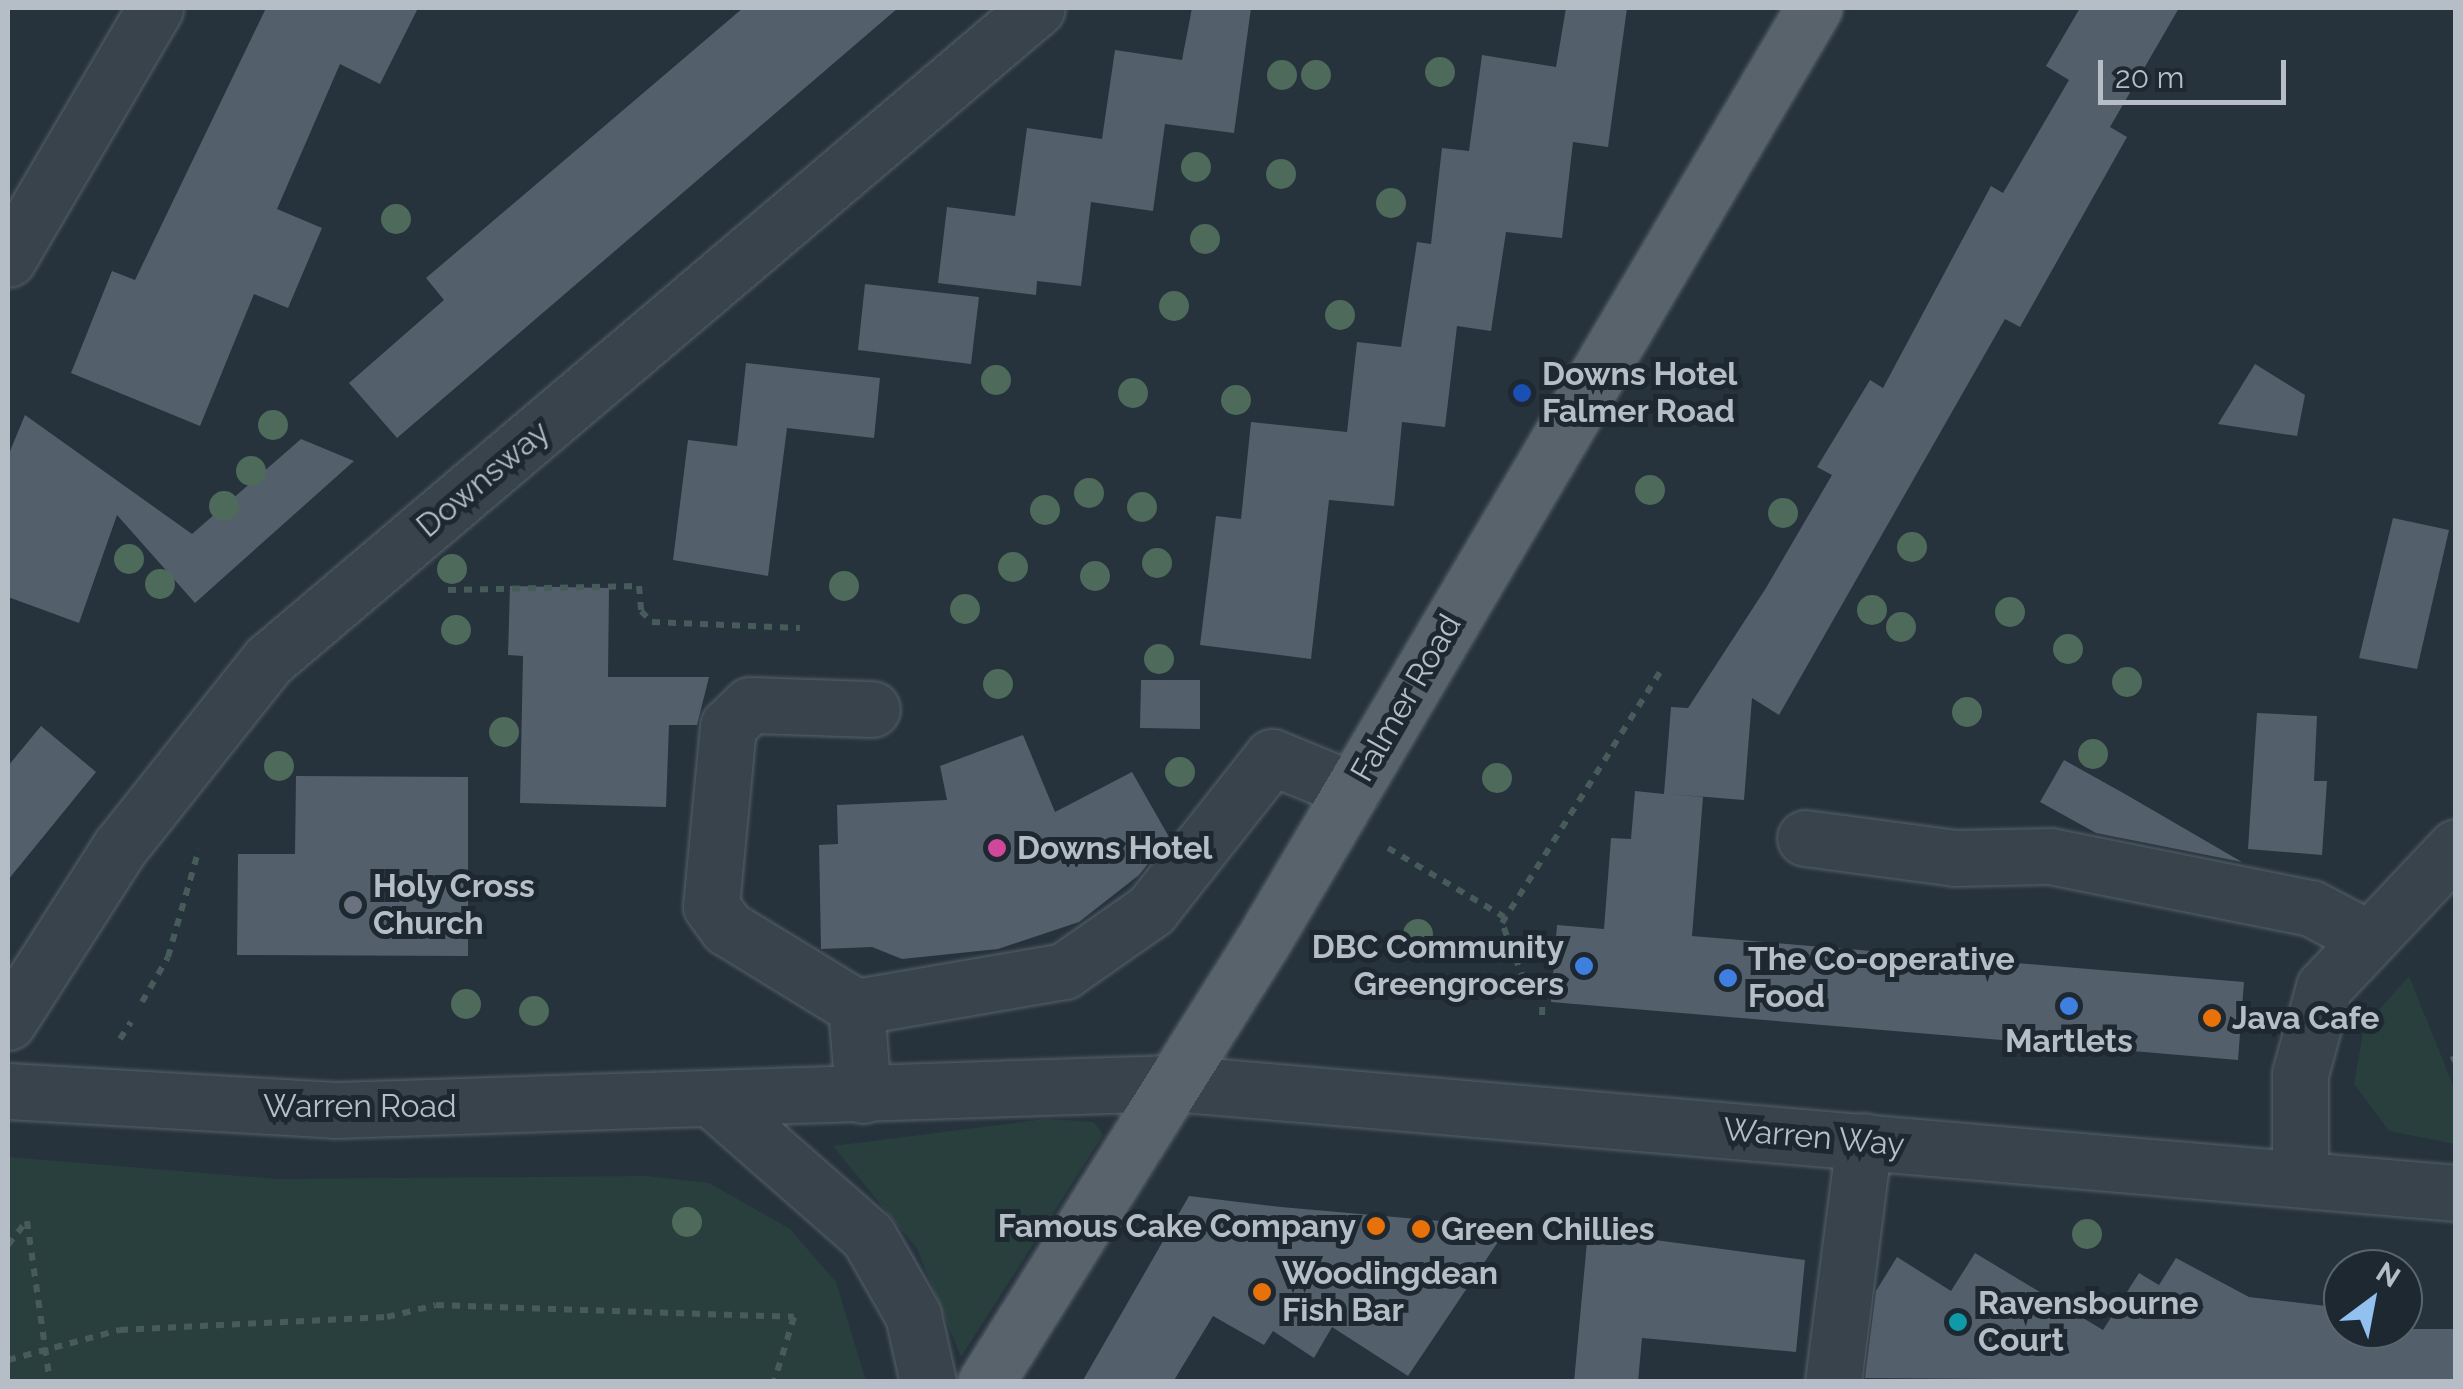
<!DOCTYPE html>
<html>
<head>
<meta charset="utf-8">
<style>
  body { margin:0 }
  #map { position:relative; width:2463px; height:1389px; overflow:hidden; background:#26323c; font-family:Raleway,sans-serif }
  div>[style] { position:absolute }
  .green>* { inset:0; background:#293f3e }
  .building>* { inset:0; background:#53606c }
  .path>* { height:6px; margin-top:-3px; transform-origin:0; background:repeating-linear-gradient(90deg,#485b5b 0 8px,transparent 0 16px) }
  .roads { filter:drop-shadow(0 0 2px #57616a) drop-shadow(0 0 2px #57616a) }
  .minor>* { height:55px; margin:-27.5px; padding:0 27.5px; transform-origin:27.5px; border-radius:27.5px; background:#39434c }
  .major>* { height:55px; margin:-27.5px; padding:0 27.5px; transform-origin:27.5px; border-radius:27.5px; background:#58636c }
  .trees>* { width:30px; height:30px; margin:-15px; border-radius:50%; background:#4e6a5a }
  .dots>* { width:28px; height:28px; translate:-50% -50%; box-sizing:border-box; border:5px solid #1e2831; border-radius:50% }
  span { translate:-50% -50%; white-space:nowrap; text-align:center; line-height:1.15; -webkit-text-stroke:10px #1e2831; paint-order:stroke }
  .poi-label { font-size:32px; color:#b5bec7; font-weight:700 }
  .left { translate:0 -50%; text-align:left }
  .right { translate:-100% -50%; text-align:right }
  .street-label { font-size:32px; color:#b5bec7 }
  .frame { position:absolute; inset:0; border:10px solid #b5bec7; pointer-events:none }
  .north { position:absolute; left:2323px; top:1249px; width:100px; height:100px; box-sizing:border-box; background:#1e2831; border:2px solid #5a646d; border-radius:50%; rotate:32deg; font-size:28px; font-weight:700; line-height:40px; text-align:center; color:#b5bec7 }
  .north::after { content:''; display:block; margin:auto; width:35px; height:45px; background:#92c1f0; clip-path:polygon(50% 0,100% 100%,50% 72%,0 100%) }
  .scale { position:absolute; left:2098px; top:60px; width:188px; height:45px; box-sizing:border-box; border:5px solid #b5bec7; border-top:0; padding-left:12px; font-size:30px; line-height:35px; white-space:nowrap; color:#b5bec7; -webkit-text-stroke:8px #1e2831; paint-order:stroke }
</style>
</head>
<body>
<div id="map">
  <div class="green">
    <div style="clip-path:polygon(2409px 976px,2455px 1090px,2455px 1144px,2389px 1131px,2354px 1084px,2364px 1027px)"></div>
    <div style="clip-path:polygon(1046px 1119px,1094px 1122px,1103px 1135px,961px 1357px,917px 1249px,833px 1146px)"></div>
    <div style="clip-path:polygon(8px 1157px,277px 1179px,647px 1176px,709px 1183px,790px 1229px,836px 1282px,866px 1381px,8px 1381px)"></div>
  </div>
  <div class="building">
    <div style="clip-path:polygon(266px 8px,418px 8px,380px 84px,340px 64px,277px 209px,322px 228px,288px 308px,254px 294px,200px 426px,71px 373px,112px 271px,135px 280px)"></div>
    <div style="clip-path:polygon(743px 8px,898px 8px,397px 438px,349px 383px,444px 300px,426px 278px)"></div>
    <div style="clip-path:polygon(1192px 8px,1251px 8px,1234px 133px,1165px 124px,1153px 211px,1091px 202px,1081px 286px,1037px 281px,1036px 295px,938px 283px,947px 207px,1015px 216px,1027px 128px,1102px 139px,1115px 50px,1182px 60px)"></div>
    <div style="clip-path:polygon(1566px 8px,1627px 8px,1608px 147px,1573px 142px,1562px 238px,1506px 232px,1491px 331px,1457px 326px,1445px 427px,1402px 422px,1394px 506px,1329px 500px,1311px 659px,1200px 645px,1216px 516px,1241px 519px,1251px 422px,1347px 432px,1357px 342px,1401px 347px,1417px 242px,1431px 244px,1442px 148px,1469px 151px,1482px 55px,1556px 67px)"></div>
    <div style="clip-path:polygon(2080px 8px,2179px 8px,2110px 127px,2127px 137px,2020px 327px,2005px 319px,1779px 715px,1752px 698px,1744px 800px,1670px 794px,1703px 797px,1692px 936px,2244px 982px,2238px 1060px,1551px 1002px,1557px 925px,1604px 929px,1611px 838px,1631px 839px,1635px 791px,1664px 794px,1671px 707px,1688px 708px,1766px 588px,1832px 475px,1817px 467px,1870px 380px,1883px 388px,1991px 186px,2003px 193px,2069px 80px,2046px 66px)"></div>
    <div style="clip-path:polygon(865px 284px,979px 297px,971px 364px,858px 350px)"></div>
    <div style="clip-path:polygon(746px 363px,880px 378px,874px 438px,787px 428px,768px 576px,673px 560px,688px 440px,737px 446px)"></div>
    <div style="clip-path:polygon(2255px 364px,2305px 395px,2297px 436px,2218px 424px)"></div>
    <div style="clip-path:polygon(25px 415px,192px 534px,301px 439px,354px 461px,195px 603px,117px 515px,79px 623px,8px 597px,8px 456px)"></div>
    <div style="clip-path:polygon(2393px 518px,2449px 530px,2417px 669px,2359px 658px)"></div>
    <div style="clip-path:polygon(510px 586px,609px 588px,608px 677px,709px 677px,697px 725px,669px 725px,666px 807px,520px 803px,523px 656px,508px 655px)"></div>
    <div style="clip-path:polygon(1141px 680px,1200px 680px,1200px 729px,1140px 728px)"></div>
    <div style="clip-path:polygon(2257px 713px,2317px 716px,2314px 781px,2327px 781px,2322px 855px,2248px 849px)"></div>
    <div style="clip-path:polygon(41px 726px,96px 772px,8px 880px,8px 766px)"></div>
    <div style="clip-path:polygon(1023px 735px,1055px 812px,1132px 772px,1169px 837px,1139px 875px,1079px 922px,998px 949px,902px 959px,872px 947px,821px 949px,819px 845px,838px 844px,837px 805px,947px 800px,940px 766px)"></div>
    <div style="clip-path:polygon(2064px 760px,2125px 794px,2242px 862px,2096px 833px,2040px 802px)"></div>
    <div style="clip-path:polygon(296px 776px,468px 777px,468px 956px,237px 955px,238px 854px,295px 854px)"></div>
    <div style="clip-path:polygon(1189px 1196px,1281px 1207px,1508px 1227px,1408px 1376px,1332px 1327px,1314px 1358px,1273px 1331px,1264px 1345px,1213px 1316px,1173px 1382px,1082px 1382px)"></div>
    <div style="clip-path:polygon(1588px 1231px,1805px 1260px,1796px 1352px,1642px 1338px,1638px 1382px,1574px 1382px)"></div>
    <div style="clip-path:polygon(1975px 1253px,2103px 1330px,2139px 1273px,2159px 1285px,2176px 1258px,2249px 1297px,2343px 1308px,2343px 1329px,2456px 1329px,2456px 1382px,1865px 1378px,1876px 1291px,1897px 1257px,1951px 1291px)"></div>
  </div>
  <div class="path">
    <div style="left:448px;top:590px;width:191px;rotate:-1.2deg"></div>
    <div style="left:639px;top:586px;width:25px;rotate:85deg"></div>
    <div style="left:641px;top:611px;width:16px;rotate:45deg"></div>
    <div style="left:652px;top:622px;width:148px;rotate:2.3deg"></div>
    <div style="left:1388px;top:848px;width:135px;rotate:30.7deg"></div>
    <div style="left:142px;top:1002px;width:52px;rotate:-60deg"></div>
    <div style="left:168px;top:957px;width:112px;rotate:-74deg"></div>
    <div style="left:1542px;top:1015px;width:32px;rotate:-88deg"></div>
    <div style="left:1543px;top:983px;width:19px;rotate:-171deg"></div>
    <div style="left:1524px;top:980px;width:61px;rotate:-111.1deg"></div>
    <div style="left:1502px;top:923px;width:302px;rotate:-57.8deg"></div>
    <div style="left:120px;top:1039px;width:20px;rotate:-57deg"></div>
    <div style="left:2451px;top:1060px;width:5px;rotate:-22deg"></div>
    <div style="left:27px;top:1221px;width:163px;rotate:81.9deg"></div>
    <div style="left:8px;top:1245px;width:29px;rotate:-52deg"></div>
    <div style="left:8px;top:1360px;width:116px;rotate:-15deg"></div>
    <div style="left:120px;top:1330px;width:267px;rotate:-2.8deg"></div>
    <div style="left:387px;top:1317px;width:50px;rotate:-13.8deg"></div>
    <div style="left:436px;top:1305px;width:358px;rotate:1.9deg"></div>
    <div style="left:794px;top:1317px;width:68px;rotate:107.1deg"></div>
  </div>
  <div class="roads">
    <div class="minor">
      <div style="left:8px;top:259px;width:291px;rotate:-59.6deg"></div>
      <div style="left:1805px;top:838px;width:150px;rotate:7.6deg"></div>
      <div style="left:1954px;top:858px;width:96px;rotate:-1.2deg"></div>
      <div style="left:2050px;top:856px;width:266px;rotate:11.3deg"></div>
      <div style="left:2311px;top:908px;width:62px;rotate:27.8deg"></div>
      <div style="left:856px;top:1007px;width:211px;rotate:-9.8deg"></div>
      <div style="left:1064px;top:971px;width:106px;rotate:-35deg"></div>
      <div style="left:1151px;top:910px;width:195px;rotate:-51.7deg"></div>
      <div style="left:1272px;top:757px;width:87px;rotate:22.2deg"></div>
      <div style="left:8px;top:1022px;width:208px;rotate:-57.4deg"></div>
      <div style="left:120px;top:847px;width:239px;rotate:-51.5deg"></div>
      <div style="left:269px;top:660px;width:1007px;rotate:-40.33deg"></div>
      <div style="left:8px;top:1091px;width:328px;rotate:3.3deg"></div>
      <div style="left:335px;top:1110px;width:838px;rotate:-1.85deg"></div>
      <div style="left:1173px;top:1083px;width:1288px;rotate:4.9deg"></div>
      <div style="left:863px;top:1095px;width:88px;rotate:-94.5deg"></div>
      <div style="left:856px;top:1007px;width:151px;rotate:-148.5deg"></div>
      <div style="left:727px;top:928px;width:27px;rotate:-126deg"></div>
      <div style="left:711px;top:906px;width:181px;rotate:-84.6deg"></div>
      <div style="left:728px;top:726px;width:30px;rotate:-44deg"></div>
      <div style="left:750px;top:705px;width:122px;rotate:1.9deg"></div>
      <div style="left:713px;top:1100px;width:206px;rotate:41.3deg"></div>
      <div style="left:868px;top:1236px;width:91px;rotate:60.3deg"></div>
      <div style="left:913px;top:1315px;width:69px;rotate:77.4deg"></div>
      <div style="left:2300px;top:1178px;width:104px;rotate:-90deg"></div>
      <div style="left:2300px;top:1074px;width:90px;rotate:-74.6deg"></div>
      <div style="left:2324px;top:987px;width:192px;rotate:-46.7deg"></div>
      <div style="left:1833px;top:1382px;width:243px;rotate:-82.7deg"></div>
    </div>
    <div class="major">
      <div style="left:986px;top:1382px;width:521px;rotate:-57.87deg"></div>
      <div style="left:1263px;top:941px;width:1084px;rotate:-59.44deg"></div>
    </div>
  </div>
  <div class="trees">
    <div style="left:1440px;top:72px"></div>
    <div style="left:1282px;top:75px"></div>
    <div style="left:1316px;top:75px"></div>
    <div style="left:1196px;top:167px"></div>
    <div style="left:1281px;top:174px"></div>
    <div style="left:1391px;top:203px"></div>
    <div style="left:396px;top:219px"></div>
    <div style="left:1205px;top:239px"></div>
    <div style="left:1174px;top:306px"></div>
    <div style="left:1340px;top:315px"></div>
    <div style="left:996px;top:380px"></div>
    <div style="left:1133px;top:393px"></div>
    <div style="left:1236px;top:400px"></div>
    <div style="left:273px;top:425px"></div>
    <div style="left:251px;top:471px"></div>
    <div style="left:1650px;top:490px"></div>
    <div style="left:1089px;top:493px"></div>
    <div style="left:224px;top:506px"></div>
    <div style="left:1142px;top:507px"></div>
    <div style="left:1045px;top:510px"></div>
    <div style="left:1783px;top:513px"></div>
    <div style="left:1912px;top:547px"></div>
    <div style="left:129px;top:559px"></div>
    <div style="left:1157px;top:563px"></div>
    <div style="left:1013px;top:567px"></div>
    <div style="left:452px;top:569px"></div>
    <div style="left:1095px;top:576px"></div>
    <div style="left:160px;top:584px"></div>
    <div style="left:844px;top:586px"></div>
    <div style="left:965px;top:609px"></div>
    <div style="left:1872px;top:610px"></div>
    <div style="left:2010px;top:612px"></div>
    <div style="left:1901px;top:627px"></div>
    <div style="left:456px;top:630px"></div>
    <div style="left:2068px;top:649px"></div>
    <div style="left:1159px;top:659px"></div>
    <div style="left:2127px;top:682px"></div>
    <div style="left:998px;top:684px"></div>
    <div style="left:1967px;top:712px"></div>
    <div style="left:504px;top:732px"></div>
    <div style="left:2093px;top:754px"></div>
    <div style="left:279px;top:766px"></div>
    <div style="left:1180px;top:772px"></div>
    <div style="left:1497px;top:778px"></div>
    <div style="left:1418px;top:934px"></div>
    <div style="left:466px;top:1004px"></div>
    <div style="left:534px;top:1011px"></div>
    <div style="left:687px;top:1222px"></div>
    <div style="left:2087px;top:1234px"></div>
  </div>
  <div class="dots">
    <div style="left:1522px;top:393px;background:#1a4fb4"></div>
    <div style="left:997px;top:848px;background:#d1479c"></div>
    <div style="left:353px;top:905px;background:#6b7280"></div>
    <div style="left:1584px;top:966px;background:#3f7fe0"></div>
    <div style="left:1728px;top:978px;background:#3f7fe0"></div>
    <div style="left:2069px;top:1006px;background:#3f7fe0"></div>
    <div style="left:2212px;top:1018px;background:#e8710a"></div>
    <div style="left:1376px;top:1226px;background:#e8710a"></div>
    <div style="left:1421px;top:1229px;background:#e8710a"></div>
    <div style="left:1262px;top:1292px;background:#e8710a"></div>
    <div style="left:1958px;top:1322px;background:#0f9aa8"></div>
  </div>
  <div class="poi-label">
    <span class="left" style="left:1542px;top:393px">Downs Hotel<br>Falmer Road</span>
    <span class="left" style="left:1017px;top:848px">Downs Hotel</span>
    <span class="left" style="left:373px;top:905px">Holy Cross<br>Church</span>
    <span class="right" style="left:1564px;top:966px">DBC Community<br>Greengrocers</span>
    <span class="left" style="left:1748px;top:978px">The Co-operative<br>Food</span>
    <span class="left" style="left:2232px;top:1018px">Java Cafe</span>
    <span style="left:2069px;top:1041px">Martlets</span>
    <span class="right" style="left:1356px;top:1226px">Famous Cake Company</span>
    <span class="left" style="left:1441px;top:1229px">Green Chillies</span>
    <span class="left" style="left:1282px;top:1292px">Woodingdean<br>Fish Bar</span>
    <span class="left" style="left:1978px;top:1322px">Ravensbourne<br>Court</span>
  </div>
  <div class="street-label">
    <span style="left:483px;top:479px;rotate:-40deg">Downsway</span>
    <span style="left:1406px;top:698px;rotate:-60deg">Falmer Road</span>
    <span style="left:360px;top:1106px">Warren Road</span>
    <span style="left:1814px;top:1137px;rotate:5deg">Warren Way</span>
  </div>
  <div class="frame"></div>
  <div class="north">N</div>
  <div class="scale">20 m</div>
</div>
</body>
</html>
